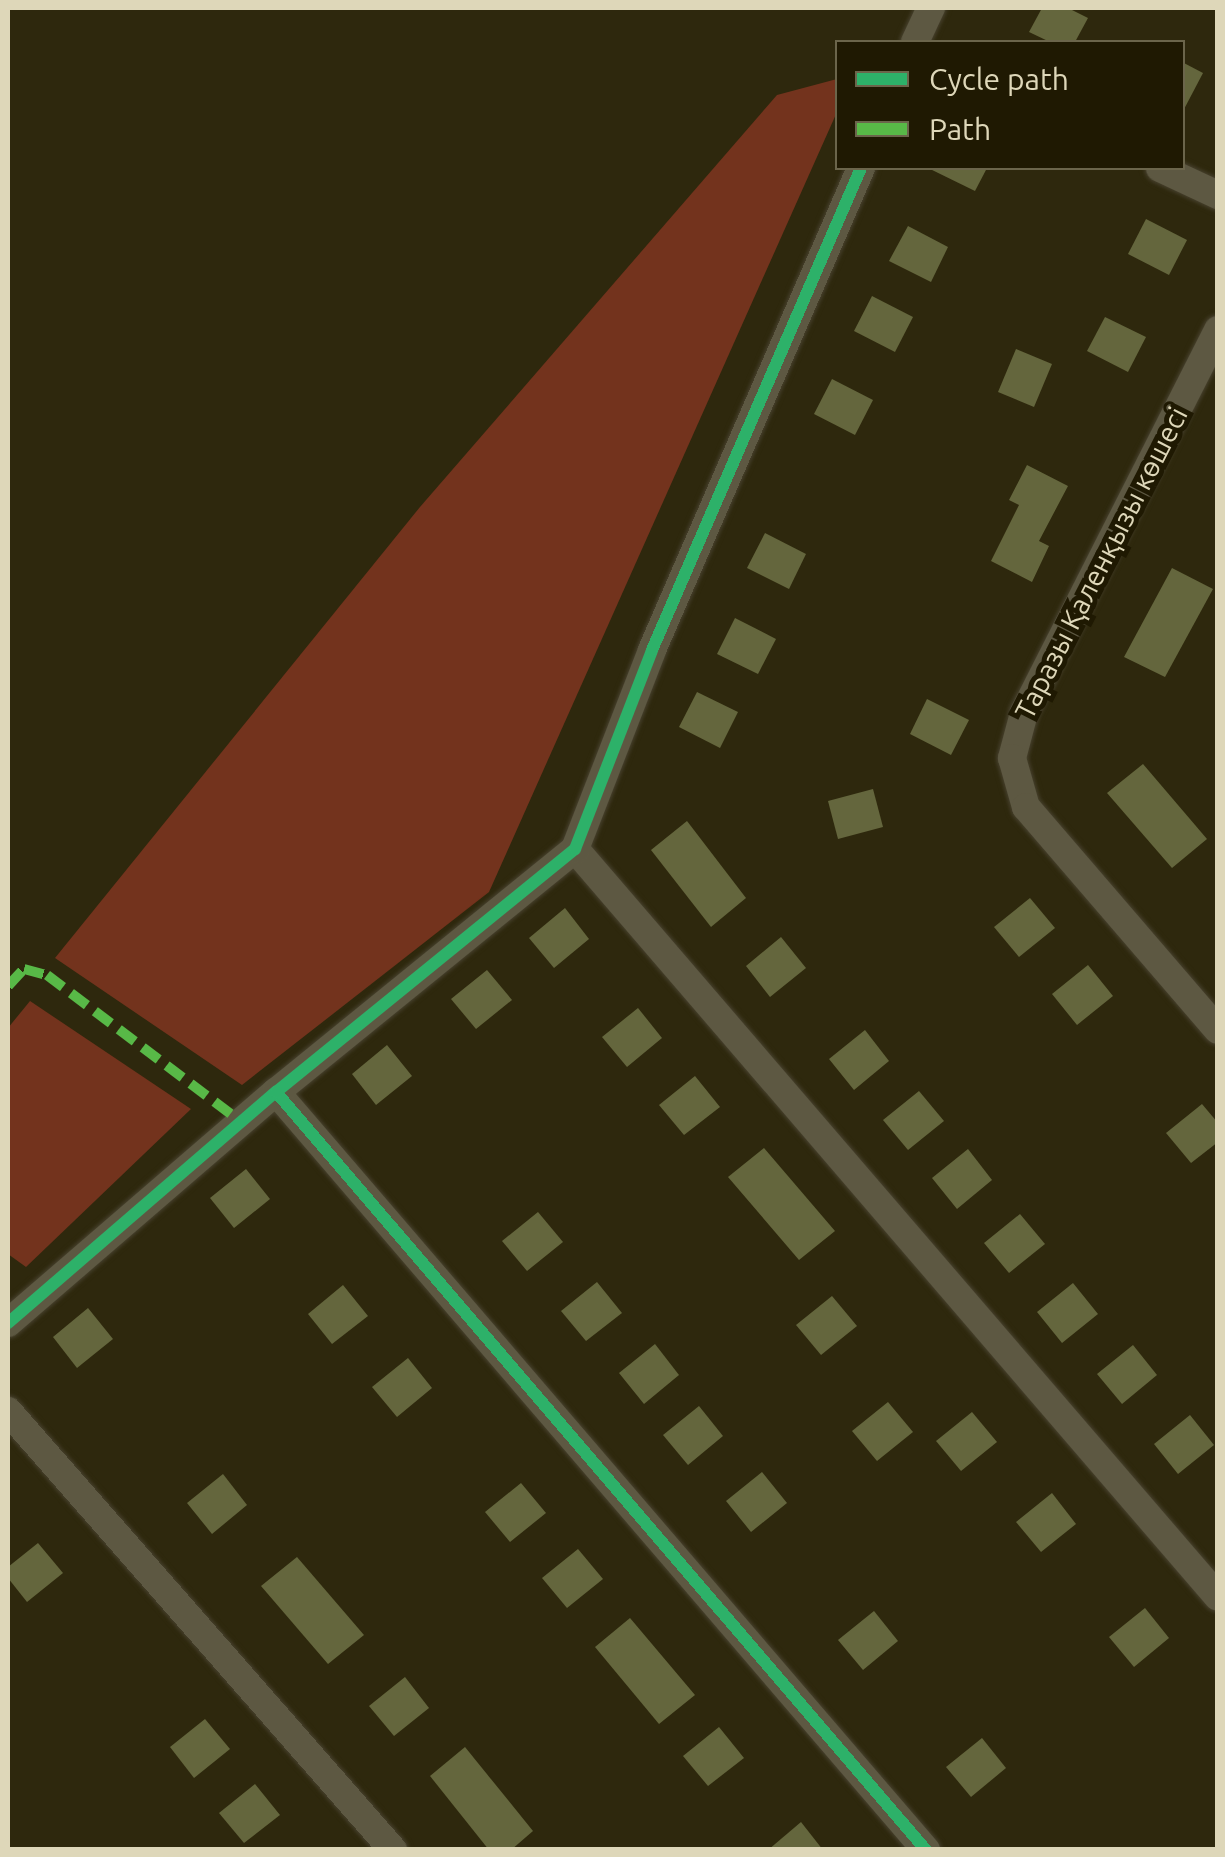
<!DOCTYPE html>
<html>
<head>
<meta charset="utf-8">
<style>
  body { margin:0 }
  #map { position:relative; width:1225px; height:1857px; overflow:hidden; background:#2e280d; font-family:Ubuntu,sans-serif }
  div>[style] { position:absolute }
  .green>* { inset:0; background:#73331d }
  .building>* { inset:0; background:#64663d }
  .roads { filter:drop-shadow(0 0 2px #47412e) drop-shadow(0 0 2px #47412e) }
  .minor>* { height:28px; margin:-14px; padding:0 14px; transform-origin:14px; border-radius:14px; background:#5d5842 }
  .quiet>* { height:10px; margin-top:-5px; transform-origin:0; background:repeating-linear-gradient(90deg,#58b947 0 20px,transparent 0 30px) }
  .cycleway>* { height:12px; margin:-6px; padding:0 6px; transform-origin:6px; border-radius:6px; background:#2db169 }
  span { translate:-50% -50%; white-space:nowrap; text-align:center; line-height:1.15; -webkit-text-stroke:10px #1f1902; paint-order:stroke }
  .street-label { font-size:28px; color:#ded7b9 }
  .frame { position:absolute; inset:0; border:10px solid #ded7b9; pointer-events:none }
  .legend { position:absolute; left:835px; top:40px; width:350px; height:130px; box-sizing:border-box; background:#1f1902; border:2px solid #6b654b; margin:0; padding:12px 18px; list-style:none; font-size:30px; color:#ded7b9 }
  .legend li { display:flex; align-items:center; gap:20px; height:50px }
  .legend b { width:50px; border:2px solid #6b654b }
</style>
</head>
<body>
<div id="map">
  <div class="green">
    <div style="clip-path:polygon(837px 79px,837px 112px,489px 892px,242px 1085px,55px 958px,420px 507px,777px 95px)"></div>
    <div style="clip-path:polygon(30px 1001px,191px 1109px,26px 1267px,8px 1254px,8px 1028px)"></div>
  </div>
  <div class="building">
    <div style="clip-path:polygon(1042px 8px,1068px 8px,1088px 18px,1075px 42px,1050px 42px,1029px 32px)"></div>
    <div style="clip-path:polygon(1182px 62px,1203px 73px,1182px 113px)"></div>
    <div style="clip-path:polygon(928px 168px,987px 168px,975px 191px)"></div>
    <div style="clip-path:polygon(1146px 219px,1187px 240px,1169px 275px,1128px 254px)"></div>
    <div style="clip-path:polygon(908px 226px,948px 247px,931px 282px,889px 261px)"></div>
    <div style="clip-path:polygon(872px 296px,913px 317px,895px 352px,854px 331px)"></div>
    <div style="clip-path:polygon(1105px 317px,1146px 337px,1128px 372px,1087px 351px)"></div>
    <div style="clip-path:polygon(1016px 349px,1052px 364px,1034px 407px,998px 392px)"></div>
    <div style="clip-path:polygon(832px 379px,873px 400px,855px 435px,814px 414px)"></div>
    <div style="clip-path:polygon(1027px 465px,1068px 486px,1039px 541px,1049px 546px,1032px 582px,991px 561px,1019px 505px,1009px 500px)"></div>
    <div style="clip-path:polygon(765px 533px,806px 554px,789px 589px,747px 568px)"></div>
    <div style="clip-path:polygon(1172px 568px,1213px 589px,1165px 677px,1124px 657px)"></div>
    <div style="clip-path:polygon(735px 618px,776px 639px,758px 674px,717px 654px)"></div>
    <div style="clip-path:polygon(697px 692px,738px 712px,720px 748px,679px 727px)"></div>
    <div style="clip-path:polygon(927px 699px,969px 720px,951px 755px,910px 734px)"></div>
    <div style="clip-path:polygon(1143px 764px,1207px 839px,1172px 868px,1107px 793px)"></div>
    <div style="clip-path:polygon(873px 789px,883px 827px,838px 839px,828px 801px)"></div>
    <div style="clip-path:polygon(687px 821px,746px 898px,711px 927px,651px 850px)"></div>
    <div style="clip-path:polygon(1030px 898px,1055px 928px,1019px 957px,994px 927px)"></div>
    <div style="clip-path:polygon(565px 908px,589px 939px,554px 968px,529px 938px)"></div>
    <div style="clip-path:polygon(781px 937px,806px 968px,770px 997px,746px 966px)"></div>
    <div style="clip-path:polygon(1088px 965px,1113px 996px,1077px 1025px,1052px 994px)"></div>
    <div style="clip-path:polygon(487px 970px,512px 1000px,476px 1029px,451px 999px)"></div>
    <div style="clip-path:polygon(638px 1008px,662px 1038px,627px 1067px,602px 1037px)"></div>
    <div style="clip-path:polygon(865px 1030px,889px 1061px,854px 1090px,829px 1059px)"></div>
    <div style="clip-path:polygon(387px 1045px,412px 1076px,376px 1105px,352px 1074px)"></div>
    <div style="clip-path:polygon(695px 1076px,720px 1107px,684px 1135px,659px 1105px)"></div>
    <div style="clip-path:polygon(919px 1091px,944px 1121px,908px 1150px,883px 1120px)"></div>
    <div style="clip-path:polygon(1202px 1104px,1218px 1123px,1218px 1142px,1191px 1163px,1166px 1133px)"></div>
    <div style="clip-path:polygon(764px 1148px,835px 1231px,799px 1260px,728px 1177px)"></div>
    <div style="clip-path:polygon(968px 1149px,992px 1180px,957px 1209px,932px 1178px)"></div>
    <div style="clip-path:polygon(246px 1169px,270px 1199px,234px 1228px,210px 1198px)"></div>
    <div style="clip-path:polygon(538px 1212px,563px 1242px,527px 1271px,502px 1241px)"></div>
    <div style="clip-path:polygon(1020px 1214px,1045px 1244px,1009px 1273px,984px 1243px)"></div>
    <div style="clip-path:polygon(597px 1282px,622px 1313px,586px 1341px,561px 1311px)"></div>
    <div style="clip-path:polygon(1073px 1283px,1098px 1314px,1062px 1343px,1037px 1312px)"></div>
    <div style="clip-path:polygon(343px 1285px,368px 1316px,332px 1344px,308px 1314px)"></div>
    <div style="clip-path:polygon(832px 1296px,857px 1326px,821px 1355px,796px 1325px)"></div>
    <div style="clip-path:polygon(88px 1308px,113px 1339px,77px 1368px,53px 1337px)"></div>
    <div style="clip-path:polygon(655px 1344px,679px 1375px,644px 1404px,619px 1373px)"></div>
    <div style="clip-path:polygon(1133px 1345px,1157px 1375px,1122px 1404px,1097px 1374px)"></div>
    <div style="clip-path:polygon(408px 1358px,432px 1388px,397px 1417px,372px 1387px)"></div>
    <div style="clip-path:polygon(888px 1402px,913px 1432px,877px 1461px,852px 1431px)"></div>
    <div style="clip-path:polygon(699px 1406px,723px 1436px,688px 1465px,663px 1435px)"></div>
    <div style="clip-path:polygon(972px 1412px,997px 1442px,961px 1471px,936px 1441px)"></div>
    <div style="clip-path:polygon(1190px 1415px,1214px 1445px,1178px 1474px,1154px 1444px)"></div>
    <div style="clip-path:polygon(762px 1472px,787px 1503px,751px 1532px,726px 1501px)"></div>
    <div style="clip-path:polygon(223px 1474px,247px 1505px,212px 1534px,187px 1503px)"></div>
    <div style="clip-path:polygon(521px 1483px,546px 1513px,510px 1542px,485px 1512px)"></div>
    <div style="clip-path:polygon(1052px 1493px,1076px 1524px,1041px 1552px,1016px 1522px)"></div>
    <div style="clip-path:polygon(38px 1543px,63px 1573px,27px 1602px,8px 1578px,8px 1567px)"></div>
    <div style="clip-path:polygon(578px 1549px,603px 1579px,567px 1608px,542px 1578px)"></div>
    <div style="clip-path:polygon(297px 1557px,364px 1635px,328px 1664px,261px 1586px)"></div>
    <div style="clip-path:polygon(1145px 1608px,1169px 1638px,1134px 1667px,1109px 1637px)"></div>
    <div style="clip-path:polygon(874px 1611px,898px 1641px,863px 1670px,838px 1640px)"></div>
    <div style="clip-path:polygon(630px 1618px,695px 1695px,659px 1724px,595px 1647px)"></div>
    <div style="clip-path:polygon(405px 1677px,429px 1708px,394px 1736px,369px 1706px)"></div>
    <div style="clip-path:polygon(205px 1719px,230px 1749px,194px 1778px,170px 1747px)"></div>
    <div style="clip-path:polygon(719px 1727px,744px 1758px,708px 1786px,683px 1756px)"></div>
    <div style="clip-path:polygon(982px 1738px,1006px 1768px,971px 1797px,946px 1767px)"></div>
    <div style="clip-path:polygon(465px 1747px,533px 1831px,511px 1850px,489px 1850px,430px 1776px)"></div>
    <div style="clip-path:polygon(255px 1784px,280px 1815px,244px 1843px,219px 1813px)"></div>
    <div style="clip-path:polygon(801px 1822px,823px 1850px,768px 1850px)"></div>
  </div>
  <div class="roads">
    <div class="minor">
      <div style="left:915px;top:42px;width:38px;rotate:-65deg"></div>
      <div style="left:1160px;top:168px;width:64px;rotate:25deg"></div>
      <div style="left:1218px;top:330px;width:429px;rotate:116.9deg"></div>
      <div style="left:1024px;top:713px;width:47px;rotate:104.9deg"></div>
      <div style="left:1012px;top:758px;width:51px;rotate:74.1deg"></div>
      <div style="left:1026px;top:807px;width:294px;rotate:49.3deg"></div>
      <div style="left:575px;top:849px;width:986px;rotate:49.32deg"></div>
      <div style="left:276px;top:1092px;width:999px;rotate:49.39deg"></div>
      <div style="left:8px;top:1323px;width:354px;rotate:-40.8deg"></div>
      <div style="left:276px;top:1092px;width:385px;rotate:-39.1deg"></div>
      <div style="left:575px;top:849px;width:213px;rotate:-68.8deg"></div>
      <div style="left:652px;top:650px;width:525px;rotate:-66.56deg"></div>
      <div style="left:8px;top:1411px;width:584px;rotate:48.75deg"></div>
    </div>
  </div>
  <div class="quiet">
    <div style="left:8px;top:986px;width:23px;rotate:-47deg"></div>
    <div style="left:24px;top:969px;width:24px;rotate:15deg"></div>
    <div style="left:47px;top:975px;width:242px;rotate:37.1deg"></div>
  </div>
  <div class="cycleway">
    <div style="left:276px;top:1092px;width:999px;rotate:49.39deg"></div>
    <div style="left:8px;top:1323px;width:354px;rotate:-40.8deg"></div>
    <div style="left:276px;top:1092px;width:385px;rotate:-39.1deg"></div>
    <div style="left:575px;top:849px;width:213px;rotate:-68.8deg"></div>
    <div style="left:652px;top:650px;width:525px;rotate:-66.56deg"></div>
  </div>
  <div class="street-label">
    <span style="left:1101px;top:563px;rotate:-63deg">Таразы Қаленқызы көшесі</span>
  </div>
  <div class="frame"></div>
  <ul class="legend">
  <li><b style="height:12px;background:#2db169"></b>Cycle path</li>
  <li><b style="height:12px;background:#58b947"></b>Path</li>
  </ul>
</div>
</body>
</html>
